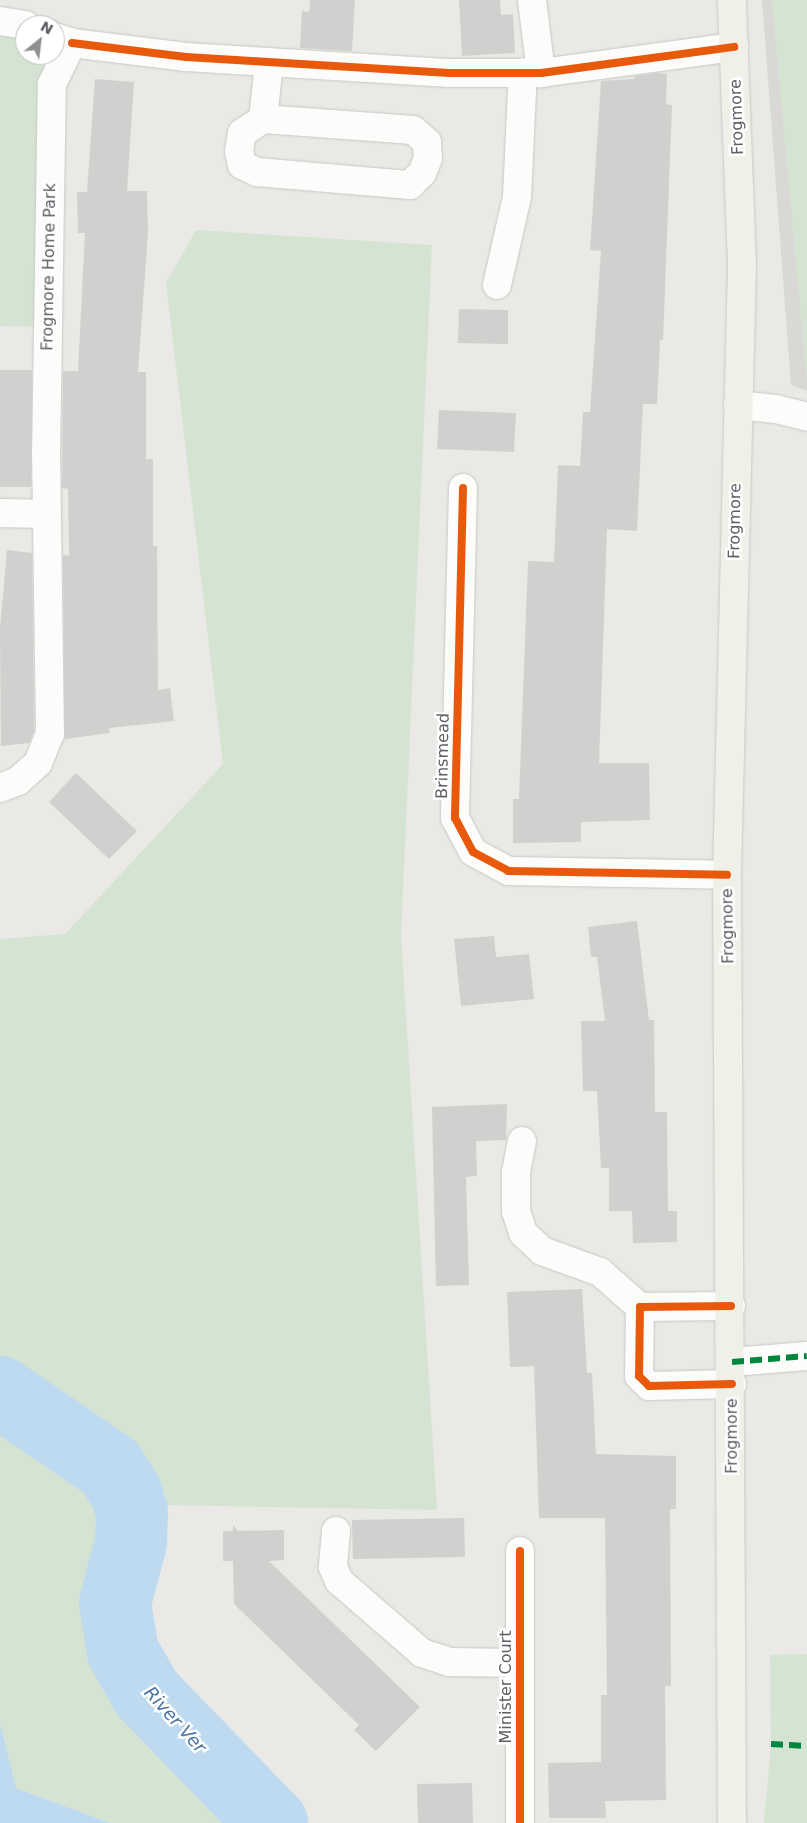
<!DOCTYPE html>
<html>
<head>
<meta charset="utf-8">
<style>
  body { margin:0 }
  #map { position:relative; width:807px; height:1823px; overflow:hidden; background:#eae9e5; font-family:"DejaVu Sans",sans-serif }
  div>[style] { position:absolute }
  .industrial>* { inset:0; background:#dad8d5 }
  .green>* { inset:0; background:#d5e4d2 }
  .water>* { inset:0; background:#bedaf0 }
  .river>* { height:72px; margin:-36px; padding:0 36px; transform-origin:36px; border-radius:36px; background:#bedaf0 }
  .building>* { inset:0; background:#d1d0ce }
  .roads { filter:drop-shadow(0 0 1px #c7c7c7) drop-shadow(0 0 1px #c7c7c7) }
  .minor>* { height:28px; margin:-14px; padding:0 14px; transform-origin:14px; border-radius:14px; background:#fcfcfb }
  .major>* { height:28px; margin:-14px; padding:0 14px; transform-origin:14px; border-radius:14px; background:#f1f0e8 }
  .quiet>* { height:6px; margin-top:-3px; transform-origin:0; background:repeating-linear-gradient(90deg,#00873e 0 12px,transparent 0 18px) }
  .cycleway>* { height:8px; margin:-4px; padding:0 4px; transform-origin:4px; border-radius:4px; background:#e8590c }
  span { translate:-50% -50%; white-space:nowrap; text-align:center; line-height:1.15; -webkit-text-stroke:5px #fff; paint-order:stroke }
  .street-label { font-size:16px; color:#5b5e62 }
  .water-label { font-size:18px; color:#4c74a3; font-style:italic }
  .north { position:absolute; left:15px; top:15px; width:50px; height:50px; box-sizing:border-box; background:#fff; border:1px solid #bdbfc0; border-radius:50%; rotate:29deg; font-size:14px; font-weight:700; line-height:20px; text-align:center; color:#5b5e62 }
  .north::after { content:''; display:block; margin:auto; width:18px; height:22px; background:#8d8f90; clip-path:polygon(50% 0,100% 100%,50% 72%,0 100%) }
</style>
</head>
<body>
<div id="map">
  <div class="industrial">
    <div style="clip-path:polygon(762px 0,807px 0,807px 391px,791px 385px)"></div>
  </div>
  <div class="green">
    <div style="clip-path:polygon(772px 0,807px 0,807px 374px,806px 373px)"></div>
    <div style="clip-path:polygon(15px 35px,25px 40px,25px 55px,39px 55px,45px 69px,40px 327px,0 326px,0 37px)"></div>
    <div style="clip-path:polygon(196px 230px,432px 245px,401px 935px,437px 1510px,164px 1505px,149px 1474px,114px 1434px,0 1364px,0 939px,65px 934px,223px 764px,166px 283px)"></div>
    <div style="clip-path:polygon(0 1415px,98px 1481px,109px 1501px,96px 1616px,105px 1659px,133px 1708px,245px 1823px,110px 1823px,16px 1788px,0 1723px)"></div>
    <div style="clip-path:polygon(807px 1654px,807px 1823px,764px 1823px,771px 1744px,770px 1655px)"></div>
  </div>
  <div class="water">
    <div style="clip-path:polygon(0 1723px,16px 1788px,110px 1823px,0 1823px)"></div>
  </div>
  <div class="river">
    <div style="left:0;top:1392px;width:133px;rotate:34.3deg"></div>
    <div style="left:110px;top:1467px;width:31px;rotate:58deg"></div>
    <div style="left:126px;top:1493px;width:21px;rotate:73deg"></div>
    <div style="left:132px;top:1513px;width:29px;rotate:92deg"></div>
    <div style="left:131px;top:1542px;width:63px;rotate:104.7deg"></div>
    <div style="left:115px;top:1603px;width:50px;rotate:80.7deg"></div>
    <div style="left:123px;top:1652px;width:48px;rotate:60.3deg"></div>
    <div style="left:147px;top:1694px;width:180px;rotate:45.9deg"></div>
  </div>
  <div class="building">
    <div style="clip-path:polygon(310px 0,355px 0,352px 51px,300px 48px,302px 11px,309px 12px)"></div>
    <div style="clip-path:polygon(459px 0,500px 0,501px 15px,513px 14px,515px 53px,462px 56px)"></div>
    <div style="clip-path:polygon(657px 73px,667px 74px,666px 104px,672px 105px,663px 340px,660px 340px,657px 404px,643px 404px,637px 531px,607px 529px,599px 763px,649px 763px,650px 820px,581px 822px,581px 842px,513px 843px,513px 799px,519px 799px,528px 561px,554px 562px,558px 465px,580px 466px,583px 412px,590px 412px,601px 251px,590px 250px,601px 81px,634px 79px,635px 76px)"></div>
    <div style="clip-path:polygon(95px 79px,134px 82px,127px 191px,147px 191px,148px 232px,138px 372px,146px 372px,146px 459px,153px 459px,153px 546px,157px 546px,158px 690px,170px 688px,174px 721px,109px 728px,110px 733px,65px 739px,63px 555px,69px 556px,68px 489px,62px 488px,63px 371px,78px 371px,85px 233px,78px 233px,77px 192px,87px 192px)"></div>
    <div style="clip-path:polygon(459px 309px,508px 310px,508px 344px,458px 343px)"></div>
    <div style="clip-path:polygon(0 370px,32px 370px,31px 487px,0 487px)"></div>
    <div style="clip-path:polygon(439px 410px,516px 413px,514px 452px,437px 449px)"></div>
    <div style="clip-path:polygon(7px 550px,32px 553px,34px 731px,29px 743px,1px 746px,0 629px)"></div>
    <div style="clip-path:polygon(76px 773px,137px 831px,109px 859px,49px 802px)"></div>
    <div style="clip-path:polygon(637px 921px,649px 1020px,654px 1020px,655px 1112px,667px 1112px,668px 1211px,677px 1211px,677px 1242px,633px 1243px,632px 1211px,609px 1211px,609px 1168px,601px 1168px,597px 1091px,583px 1091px,581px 1021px,605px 1021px,597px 957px,591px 957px,588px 927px)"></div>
    <div style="clip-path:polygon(494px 936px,496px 957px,529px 954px,534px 999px,461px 1006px,454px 939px)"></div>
    <div style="clip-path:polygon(507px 1104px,506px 1140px,476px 1141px,477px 1176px,466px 1177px,469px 1285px,436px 1286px,432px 1107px)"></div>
    <div style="clip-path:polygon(582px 1289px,587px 1373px,592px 1373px,596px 1454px,676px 1456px,676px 1509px,670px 1509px,671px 1686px,665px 1686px,666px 1800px,605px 1801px,606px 1818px,549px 1818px,548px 1763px,601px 1762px,601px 1695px,607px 1695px,605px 1518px,539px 1518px,534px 1366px,510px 1367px,507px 1292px)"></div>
    <div style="clip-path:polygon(464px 1518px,465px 1557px,353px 1559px,352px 1520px)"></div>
    <div style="clip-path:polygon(233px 1525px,238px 1531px,284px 1530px,284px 1560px,269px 1561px,420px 1707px,376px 1751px,354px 1730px,359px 1725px,234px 1604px,233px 1561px,223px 1561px,223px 1531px,233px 1531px)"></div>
    <div style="clip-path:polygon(472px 1783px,473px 1823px,418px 1823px,417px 1784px)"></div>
  </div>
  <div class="roads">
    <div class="minor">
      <div style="left:532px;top:0;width:74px;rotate:83deg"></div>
      <div style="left:0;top:21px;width:26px;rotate:9deg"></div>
      <div style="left:55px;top:37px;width:18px;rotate:19deg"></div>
      <div style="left:72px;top:43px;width:115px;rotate:7deg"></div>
      <div style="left:186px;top:57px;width:264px;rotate:3.5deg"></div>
      <div style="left:450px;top:73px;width:91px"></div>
      <div style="left:541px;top:73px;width:195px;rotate:-7.7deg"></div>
      <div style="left:263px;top:119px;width:25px;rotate:146deg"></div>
      <div style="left:242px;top:133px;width:18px;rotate:99deg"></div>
      <div style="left:239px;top:151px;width:14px;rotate:78deg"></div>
      <div style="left:242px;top:165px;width:17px;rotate:25deg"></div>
      <div style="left:257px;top:172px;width:154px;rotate:4.9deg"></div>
      <div style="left:410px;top:185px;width:17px;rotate:-45deg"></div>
      <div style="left:422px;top:173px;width:16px;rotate:-68deg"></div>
      <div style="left:428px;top:158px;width:16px;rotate:-94deg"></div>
      <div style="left:427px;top:142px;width:18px;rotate:-139deg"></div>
      <div style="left:413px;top:130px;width:150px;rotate:-175.8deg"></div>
      <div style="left:263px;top:119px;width:55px;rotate:-83.8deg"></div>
      <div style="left:497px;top:285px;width:90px;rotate:-77.2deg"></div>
      <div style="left:517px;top:197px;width:125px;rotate:-87.3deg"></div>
      <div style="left:738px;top:405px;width:38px;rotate:6deg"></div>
      <div style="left:776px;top:409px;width:32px;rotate:14deg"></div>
      <div style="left:463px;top:488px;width:330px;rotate:91.4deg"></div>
      <div style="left:455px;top:818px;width:38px;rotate:62deg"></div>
      <div style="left:473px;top:852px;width:40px;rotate:28deg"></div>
      <div style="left:508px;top:871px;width:219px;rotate:1deg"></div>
      <div style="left:0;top:513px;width:46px;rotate:1.2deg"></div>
      <div style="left:0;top:788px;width:19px;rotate:-21deg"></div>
      <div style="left:18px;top:781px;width:27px;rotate:-42deg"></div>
      <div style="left:38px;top:763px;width:31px;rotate:-68deg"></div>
      <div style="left:50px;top:734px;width:277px;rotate:-90.8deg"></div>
      <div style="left:46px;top:457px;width:373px;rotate:-89.1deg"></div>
      <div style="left:52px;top:84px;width:46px;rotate:-64deg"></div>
      <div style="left:522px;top:1141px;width:33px;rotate:101deg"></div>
      <div style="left:516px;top:1173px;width:38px;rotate:90deg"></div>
      <div style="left:516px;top:1211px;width:23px;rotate:72deg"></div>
      <div style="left:523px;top:1233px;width:26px;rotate:43deg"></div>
      <div style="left:542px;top:1251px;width:62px;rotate:19.9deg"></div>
      <div style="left:600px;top:1272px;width:53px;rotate:41.2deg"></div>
      <div style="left:731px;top:1306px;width:91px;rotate:179.4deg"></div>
      <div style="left:640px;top:1307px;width:69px;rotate:90.8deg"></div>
      <div style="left:639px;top:1376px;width:14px;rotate:45deg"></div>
      <div style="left:649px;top:1386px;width:83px;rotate:-1.4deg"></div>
      <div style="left:732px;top:1362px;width:75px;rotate:-4.6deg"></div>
      <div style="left:336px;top:1531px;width:36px;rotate:95deg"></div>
      <div style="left:333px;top:1567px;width:15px;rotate:67deg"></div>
      <div style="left:339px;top:1581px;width:110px;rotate:40.9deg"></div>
      <div style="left:422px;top:1653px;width:28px;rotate:18deg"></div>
      <div style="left:449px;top:1662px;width:71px;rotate:0.8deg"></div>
      <div style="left:520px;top:1823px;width:272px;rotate:-90deg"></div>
    </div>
    <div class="major">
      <div style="left:732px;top:1823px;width:948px;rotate:-90.3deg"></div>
      <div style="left:727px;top:875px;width:610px;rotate:-88.59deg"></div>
      <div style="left:742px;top:265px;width:265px;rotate:-92.2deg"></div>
    </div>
  </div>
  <div class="quiet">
    <div style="left:732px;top:1362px;width:75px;rotate:-4.6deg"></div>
    <div style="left:771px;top:1744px;width:36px;rotate:3deg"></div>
  </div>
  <div class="cycleway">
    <div style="left:72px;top:43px;width:115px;rotate:7deg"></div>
    <div style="left:186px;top:57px;width:264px;rotate:3.5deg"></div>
    <div style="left:450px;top:73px;width:91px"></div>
    <div style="left:541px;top:73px;width:195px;rotate:-7.7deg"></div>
    <div style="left:463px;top:488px;width:330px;rotate:91.4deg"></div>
    <div style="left:455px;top:818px;width:38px;rotate:62deg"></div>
    <div style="left:473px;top:852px;width:40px;rotate:28deg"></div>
    <div style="left:508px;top:871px;width:219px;rotate:1deg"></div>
    <div style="left:731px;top:1306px;width:91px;rotate:179.4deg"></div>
    <div style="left:640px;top:1307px;width:69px;rotate:90.8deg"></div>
    <div style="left:639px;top:1376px;width:14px;rotate:45deg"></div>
    <div style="left:649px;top:1386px;width:83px;rotate:-1.4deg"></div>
    <div style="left:520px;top:1823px;width:272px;rotate:-90deg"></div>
  </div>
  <div class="street-label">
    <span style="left:737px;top:117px;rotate:-92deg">Frogmore</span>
    <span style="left:49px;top:267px;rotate:-89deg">Frogmore Home Park</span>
    <span style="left:735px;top:521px;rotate:-89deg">Frogmore</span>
    <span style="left:443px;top:756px;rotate:-89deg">Brinsmead</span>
    <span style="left:728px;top:926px;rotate:-91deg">Frogmore</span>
    <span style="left:732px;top:1436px;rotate:-90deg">Frogmore</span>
    <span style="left:506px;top:1687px;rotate:-90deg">Minister Court</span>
  </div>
  <div class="water-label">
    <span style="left:175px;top:1720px;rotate:48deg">River Ver</span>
  </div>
  <div class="north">N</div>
</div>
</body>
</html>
